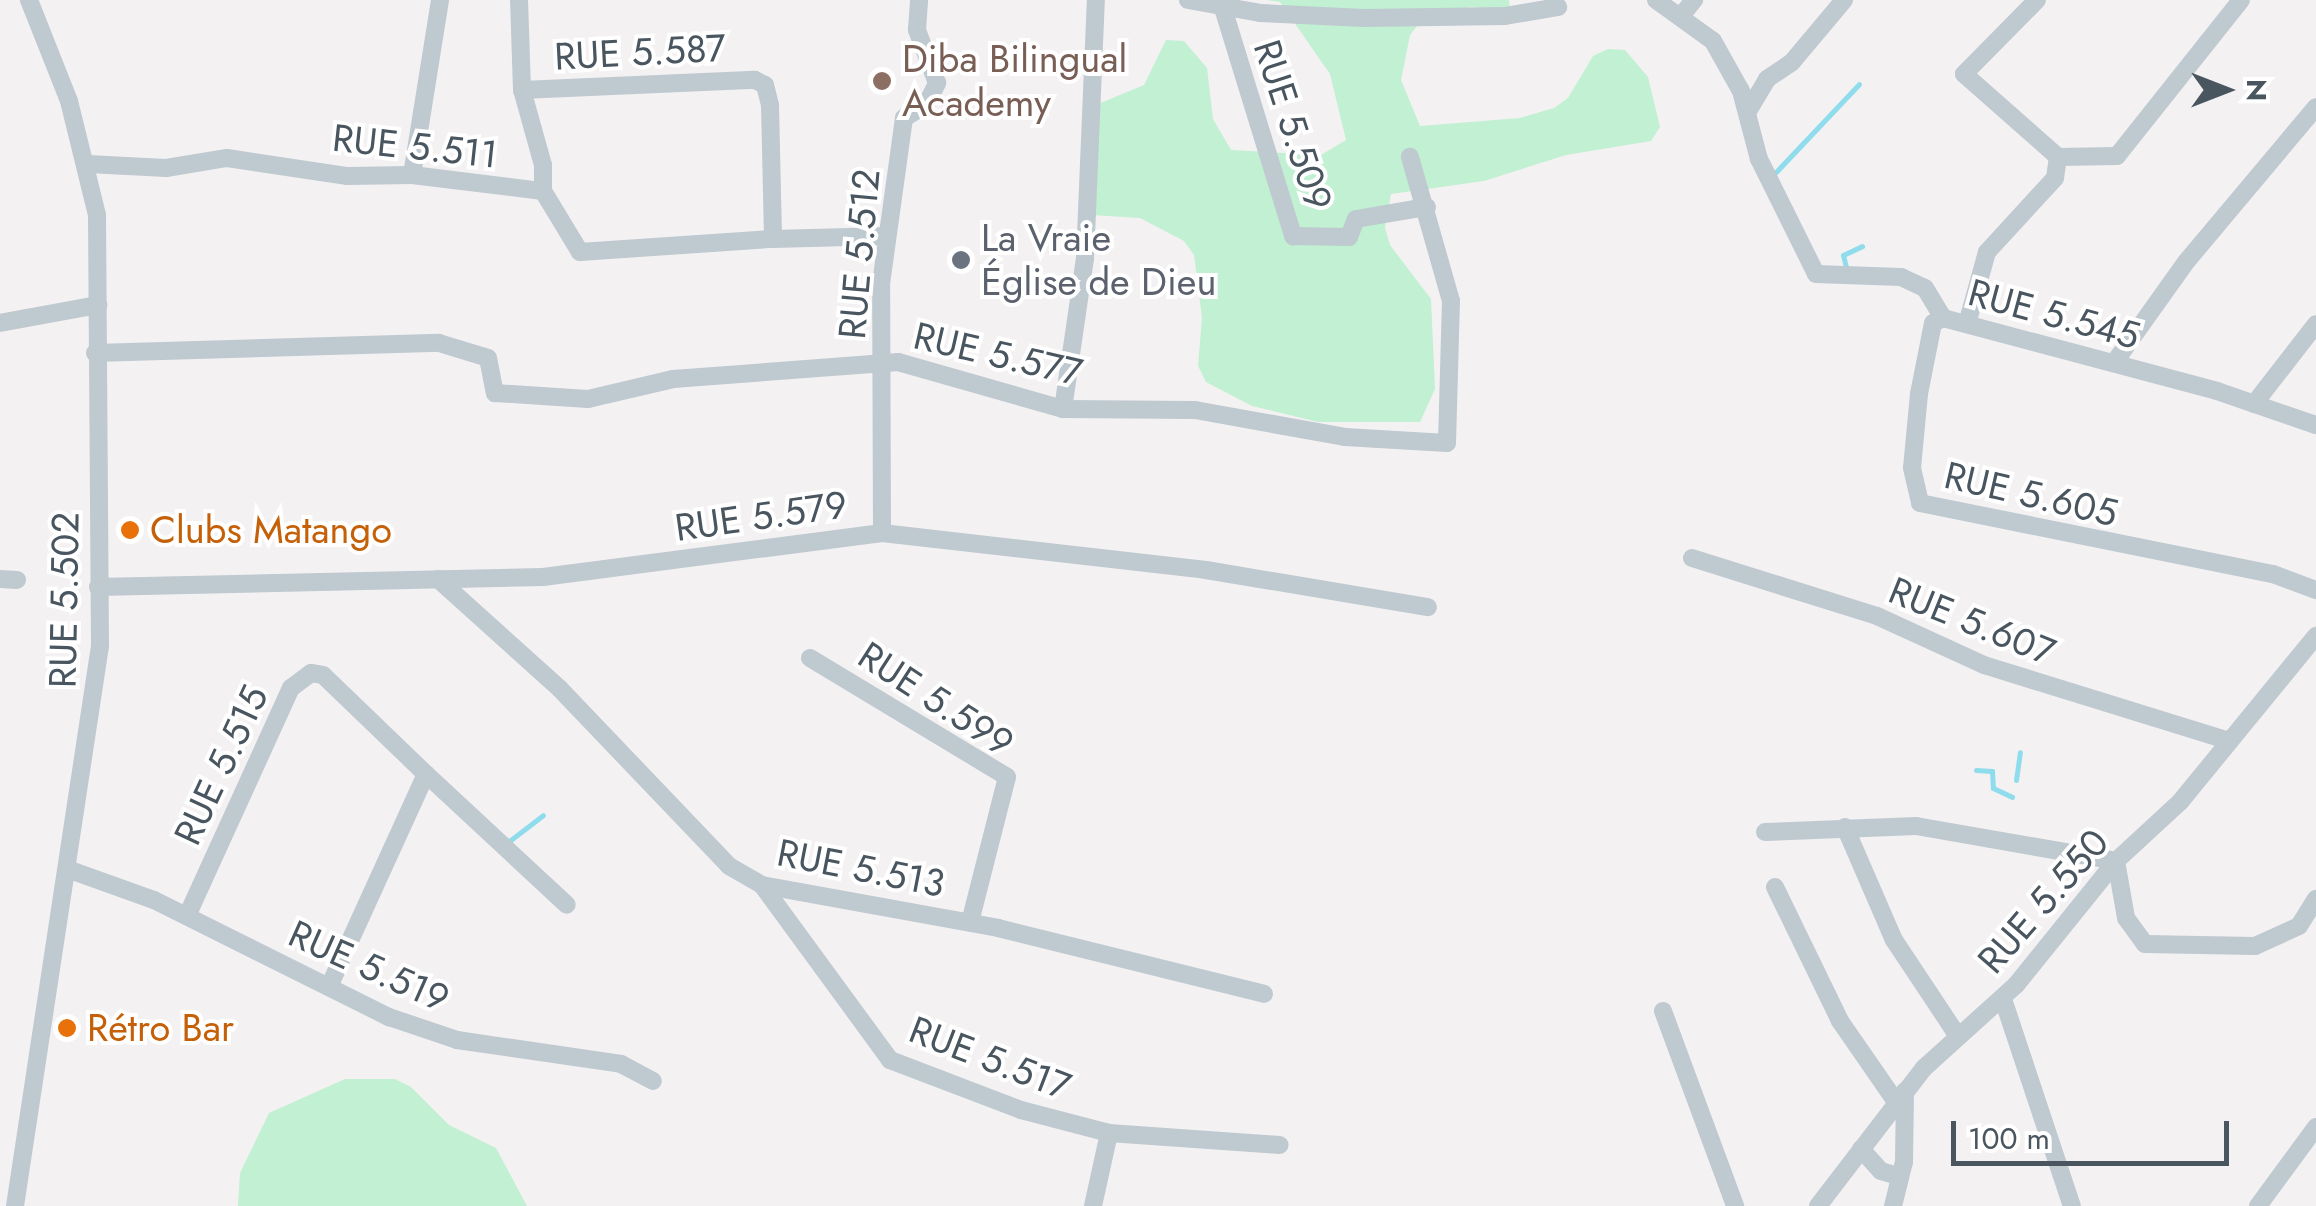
<!DOCTYPE html>
<html>
<head>
<meta charset="utf-8">
<style>
  body { margin:0 }
  #map { position:relative; width:2316px; height:1206px; overflow:hidden; background:#f4f1f2; font-family:Jost,sans-serif }
  div>[style] { position:absolute }
  .green>* { inset:0; background:#c1f0d2 }
  .stream>* { height:5px; margin:-2.5px; padding:0 2.5px; transform-origin:2.5px; border-radius:2.5px; background:#8fdcec }
  .street>* { height:18px; margin:-9px; padding:0 9px; transform-origin:9px; border-radius:9px; background:#bfc9d0 }
  .dots>* { width:28px; height:28px; translate:-50% -50%; box-sizing:border-box; border:5px solid #fff; border-radius:50% }
  span { translate:-50% -50%; white-space:nowrap; text-align:center; line-height:1.15; -webkit-text-stroke:8px #fff; paint-order:stroke }
  .street-label { font-size:38px; color:#49555f }
  .education-label { font-size:38px; color:#785e54 }
  .left { translate:0 -50%; text-align:left }
  .worship-label { font-size:38px; color:#5b616d }
  .food-label { font-size:38px; color:#c56008 }
  .north { position:absolute; left:2176px; top:40px; width:100px; height:100px; -webkit-text-stroke:8px #fff; paint-order:stroke; rotate:90deg; font-size:28px; font-weight:700; line-height:40px; text-align:center; color:#49555f }
  .north::after { content:''; display:block; margin:auto; width:35px; height:45px; background:#49555f; clip-path:polygon(50% 0,100% 100%,50% 72%,0 100%) }
  .scale { position:absolute; left:1951px; top:1121px; width:278px; height:45px; box-sizing:border-box; border:5px solid #49555f; border-top:0; padding-left:12px; font-size:30px; line-height:35px; white-space:nowrap; color:#49555f; -webkit-text-stroke:8px #fff; paint-order:stroke }
</style>
</head>
<body>
<div id="map">
  <div class="green">
    <div style="clip-path:polygon(1267px 0,1509px 0,1510px 10px,1470px 7px,1421px 21px,1410px 35px,1401px 80px,1420px 126px,1520px 118px,1554px 108px,1568px 98px,1593px 56px,1608px 49px,1625px 50px,1648px 77px,1660px 127px,1651px 141px,1566px 155px,1484px 181px,1391px 194px,1385px 228px,1390px 245px,1431px 299px,1435px 389px,1420px 422px,1318px 422px,1252px 406px,1206px 382px,1198px 366px,1202px 318px,1194px 255px,1184px 241px,1140px 218px,1091px 215px,1098px 104px,1144px 85px,1166px 40px,1184px 41px,1207px 68px,1213px 119px,1231px 150px,1321px 155px,1346px 140px,1330px 74px,1280px 2px)"></div>
    <div style="clip-path:polygon(345px 1079px,395px 1079px,411px 1087px,449px 1125px,496px 1148px,527px 1206px,238px 1206px,240px 1173px,269px 1113px)"></div>
  </div>
  <div class="stream">
    <div style="left:1773px;top:175px;width:125px;rotate:-46.6deg"></div>
    <div style="left:1846px;top:267px;width:12px;rotate:-104deg"></div>
    <div style="left:1843px;top:255px;width:21px;rotate:-25deg"></div>
    <div style="left:1976px;top:770px;width:16px;rotate:4deg"></div>
    <div style="left:1992px;top:771px;width:17px;rotate:87deg"></div>
    <div style="left:1993px;top:788px;width:21px;rotate:25deg"></div>
    <div style="left:2016px;top:780px;width:28px;rotate:-82deg"></div>
    <div style="left:508px;top:842px;width:44px;rotate:-37.6deg"></div>
  </div>
  <div class="street">
    <div style="left:1188px;top:0;width:73px;rotate:10.2deg"></div>
    <div style="left:1260px;top:13px;width:104px;rotate:2.8deg"></div>
    <div style="left:1364px;top:18px;width:141px;rotate:-0.8deg"></div>
    <div style="left:1505px;top:16px;width:54px;rotate:-9.6deg"></div>
    <div style="left:1656px;top:0;width:70px;rotate:35.7deg"></div>
    <div style="left:1713px;top:41px;width:57px;rotate:60.8deg"></div>
    <div style="left:1741px;top:91px;width:70px;rotate:75.2deg"></div>
    <div style="left:1759px;top:159px;width:128px;rotate:63.6deg"></div>
    <div style="left:1816px;top:274px;width:85px;rotate:2deg"></div>
    <div style="left:1901px;top:277px;width:26px;rotate:25deg"></div>
    <div style="left:1925px;top:288px;width:35px;rotate:59deg"></div>
    <div style="left:1943px;top:318px;width:284px;rotate:14.9deg"></div>
    <div style="left:2217px;top:391px;width:105px;rotate:19deg"></div>
    <div style="left:2037px;top:0;width:104px;rotate:134.6deg"></div>
    <div style="left:1964px;top:74px;width:125px;rotate:41.4deg"></div>
    <div style="left:1223px;top:8px;width:239px;rotate:72.9deg"></div>
    <div style="left:1293px;top:236px;width:56px;rotate:1deg"></div>
    <div style="left:1349px;top:237px;width:19px;rotate:-69deg"></div>
    <div style="left:1356px;top:219px;width:72px;rotate:-9.6deg"></div>
    <div style="left:1681px;top:16px;width:21px;rotate:-51deg"></div>
    <div style="left:522px;top:90px;width:233px;rotate:-2.5deg"></div>
    <div style="left:755px;top:80px;width:11px;rotate:27deg"></div>
    <div style="left:765px;top:85px;width:21px;rotate:76deg"></div>
    <div style="left:770px;top:105px;width:134px;rotate:88.7deg"></div>
    <div style="left:773px;top:239px;width:114px;rotate:-1.5deg"></div>
    <div style="left:1748px;top:111px;width:37px;rotate:-59deg"></div>
    <div style="left:1767px;top:79px;width:30px;rotate:-34deg"></div>
    <div style="left:1792px;top:62px;width:81px;rotate:-50deg"></div>
    <div style="left:88px;top:164px;width:78px;rotate:2.9deg"></div>
    <div style="left:166px;top:168px;width:62px;rotate:-9.3deg"></div>
    <div style="left:227px;top:158px;width:122px;rotate:8.5deg"></div>
    <div style="left:348px;top:176px;width:64px;rotate:-0.9deg"></div>
    <div style="left:412px;top:175px;width:132px;rotate:7deg"></div>
    <div style="left:543px;top:191px;width:26px;rotate:-90deg"></div>
    <div style="left:543px;top:165px;width:78px;rotate:-105.6deg"></div>
    <div style="left:522px;top:90px;width:90px;rotate:-91.9deg"></div>
    <div style="left:412px;top:175px;width:177px;rotate:-80.9deg"></div>
    <div style="left:543px;top:191px;width:71px;rotate:58.8deg"></div>
    <div style="left:580px;top:252px;width:193px;rotate:-3.9deg"></div>
    <div style="left:1943px;top:318px;width:11px;rotate:153deg"></div>
    <div style="left:1933px;top:323px;width:72px;rotate:101.2deg"></div>
    <div style="left:1919px;top:394px;width:74px;rotate:95.4deg"></div>
    <div style="left:1912px;top:468px;width:36px;rotate:77deg"></div>
    <div style="left:1920px;top:503px;width:360px;rotate:11.4deg"></div>
    <div style="left:2273px;top:574px;width:46px;rotate:20.4deg"></div>
    <div style="left:0;top:323px;width:100px;rotate:-10.4deg"></div>
    <div style="left:1967px;top:324px;width:75px;rotate:-74.5deg"></div>
    <div style="left:1987px;top:252px;width:100px;rotate:-47.4deg"></div>
    <div style="left:2055px;top:178px;width:21px;rotate:-82deg"></div>
    <div style="left:2058px;top:157px;width:59px;rotate:-1deg"></div>
    <div style="left:2117px;top:156px;width:199px;rotate:-51.5deg"></div>
    <div style="left:95px;top:353px;width:344px;rotate:-1.7deg"></div>
    <div style="left:439px;top:343px;width:51px;rotate:17deg"></div>
    <div style="left:488px;top:358px;width:36px;rotate:79deg"></div>
    <div style="left:495px;top:393px;width:93px;rotate:3.7deg"></div>
    <div style="left:588px;top:399px;width:87px;rotate:-13.2deg"></div>
    <div style="left:673px;top:379px;width:226px;rotate:-4.3deg"></div>
    <div style="left:898px;top:362px;width:172px;rotate:15.9deg"></div>
    <div style="left:1063px;top:409px;width:132px;rotate:0.4deg"></div>
    <div style="left:1195px;top:410px;width:152px;rotate:10.2deg"></div>
    <div style="left:1345px;top:437px;width:102px;rotate:3.4deg"></div>
    <div style="left:1447px;top:443px;width:142px;rotate:-88.4deg"></div>
    <div style="left:1451px;top:301px;width:150px;rotate:-105.9deg"></div>
    <div style="left:2114px;top:363px;width:124px;rotate:-54.5deg"></div>
    <div style="left:2186px;top:262px;width:202px;rotate:-50deg"></div>
    <div style="left:2254px;top:404px;width:101px;rotate:-52.2deg"></div>
    <div style="left:1063px;top:409px;width:152px;rotate:-81.7deg"></div>
    <div style="left:1085px;top:259px;width:259px;rotate:-87.6deg"></div>
    <div style="left:882px;top:533px;width:249px;rotate:-90.2deg"></div>
    <div style="left:881px;top:284px;width:168px;rotate:-82.1deg"></div>
    <div style="left:904px;top:118px;width:26px;rotate:-31deg"></div>
    <div style="left:926px;top:105px;width:25px;rotate:-63deg"></div>
    <div style="left:937px;top:83px;width:57px;rotate:-110.7deg"></div>
    <div style="left:917px;top:30px;width:30px;rotate:-86deg"></div>
    <div style="left:1692px;top:558px;width:194px;rotate:17.4deg"></div>
    <div style="left:1877px;top:616px;width:118px;rotate:24.6deg"></div>
    <div style="left:1984px;top:665px;width:257px;rotate:17.2deg"></div>
    <div style="left:0;top:579px;width:17px;rotate:3deg"></div>
    <div style="left:438px;top:579px;width:164px;rotate:42deg"></div>
    <div style="left:560px;top:689px;width:245px;rotate:46.3deg"></div>
    <div style="left:729px;top:866px;width:38px;rotate:30deg"></div>
    <div style="left:762px;top:885px;width:240px;rotate:10.3deg"></div>
    <div style="left:998px;top:928px;width:274px;rotate:13.9deg"></div>
    <div style="left:98px;top:587px;width:445px;rotate:-1.3deg"></div>
    <div style="left:543px;top:577px;width:342px;rotate:-7.4deg"></div>
    <div style="left:882px;top:533px;width:326px;rotate:6.5deg"></div>
    <div style="left:1206px;top:570px;width:225px;rotate:9.5deg"></div>
    <div style="left:810px;top:658px;width:230px;rotate:31.1deg"></div>
    <div style="left:1007px;top:777px;width:150px;rotate:104.3deg"></div>
    <div style="left:426px;top:774px;width:192px;rotate:42.9deg"></div>
    <div style="left:1845px;top:827px;width:123px;rotate:66.6deg"></div>
    <div style="left:1894px;top:940px;width:114px;rotate:56.4deg"></div>
    <div style="left:1765px;top:832px;width:151px;rotate:-2.3deg"></div>
    <div style="left:1916px;top:826px;width:203px;rotate:9.9deg"></div>
    <div style="left:2116px;top:861px;width:58px;rotate:80deg"></div>
    <div style="left:2126px;top:918px;width:32px;rotate:54deg"></div>
    <div style="left:2145px;top:944px;width:110px;rotate:1deg"></div>
    <div style="left:2255px;top:946px;width:48px;rotate:-24.4deg"></div>
    <div style="left:2299px;top:926px;width:32px;rotate:-58deg"></div>
    <div style="left:70px;top:870px;width:89px;rotate:19.7deg"></div>
    <div style="left:154px;top:900px;width:263px;rotate:26.5deg"></div>
    <div style="left:389px;top:1017px;width:72px;rotate:18.7deg"></div>
    <div style="left:457px;top:1040px;width:166px;rotate:8.3deg"></div>
    <div style="left:621px;top:1064px;width:36px;rotate:28deg"></div>
    <div style="left:762px;top:885px;width:217px;rotate:53.8deg"></div>
    <div style="left:890px;top:1060px;width:140px;rotate:20.9deg"></div>
    <div style="left:1021px;top:1110px;width:91px;rotate:14.6deg"></div>
    <div style="left:1109px;top:1133px;width:171px;rotate:4deg"></div>
    <div style="left:1775px;top:887px;width:149px;rotate:64.1deg"></div>
    <div style="left:1840px;top:1021px;width:98px;rotate:55.3deg"></div>
    <div style="left:187px;top:916px;width:251px;rotate:-65.5deg"></div>
    <div style="left:291px;top:688px;width:25px;rotate:-37deg"></div>
    <div style="left:311px;top:673px;width:12px;rotate:9deg"></div>
    <div style="left:323px;top:675px;width:143px;rotate:43.9deg"></div>
    <div style="left:426px;top:774px;width:232px;rotate:114.5deg"></div>
    <div style="left:2003px;top:999px;width:218px;rotate:71.6deg"></div>
    <div style="left:1663px;top:1011px;width:208px;rotate:69.7deg"></div>
    <div style="left:1861px;top:1149px;width:30px;rotate:48deg"></div>
    <div style="left:1881px;top:1171px;width:17px;rotate:17deg"></div>
    <div style="left:15px;top:1206px;width:566px;rotate:-81.37deg"></div>
    <div style="left:100px;top:646px;width:431px;rotate:-90.4deg"></div>
    <div style="left:97px;top:215px;width:117px;rotate:-103.8deg"></div>
    <div style="left:69px;top:101px;width:109px;rotate:-111.6deg"></div>
    <div style="left:1093px;top:1206px;width:75px;rotate:-77.6deg"></div>
    <div style="left:1818px;top:1206px;width:174px;rotate:-52.5deg"></div>
    <div style="left:1924px;top:1068px;width:124px;rotate:-42.1deg"></div>
    <div style="left:2016px;top:985px;width:159px;rotate:-51.1deg"></div>
    <div style="left:2116px;top:861px;width:87px;rotate:-42.7deg"></div>
    <div style="left:2180px;top:802px;width:215px;rotate:-50.7deg"></div>
    <div style="left:1893px;top:1206px;width:45px;rotate:-76deg"></div>
    <div style="left:1904px;top:1162px;width:71px;rotate:-89.2deg"></div>
    <div style="left:2258px;top:1206px;width:98px;rotate:-53.7deg"></div>
  </div>
  <div class="dots">
    <div style="left:882px;top:81px;background:#8d6e63"></div>
    <div style="left:961px;top:260px;background:#6b7280"></div>
    <div style="left:130px;top:530px;background:#e8710a"></div>
    <div style="left:67px;top:1028px;background:#e8710a"></div>
  </div>
  <div class="street-label">
    <span style="left:640px;top:52px;rotate:-3deg">RUE 5.587</span>
    <span style="left:1293px;top:125px;rotate:72deg">RUE 5.509</span>
    <span style="left:415px;top:146px;rotate:6deg">RUE 5.511</span>
    <span style="left:859px;top:254px;rotate:-85deg">RUE 5.512</span>
    <span style="left:2054px;top:314px;rotate:15deg">RUE 5.545</span>
    <span style="left:998px;top:354px;rotate:13deg">RUE 5.577</span>
    <span style="left:2031px;top:494px;rotate:13deg">RUE 5.605</span>
    <span style="left:761px;top:516px;rotate:-8deg">RUE 5.579</span>
    <span style="left:64px;top:600px;rotate:-89deg">RUE 5.502</span>
    <span style="left:1972px;top:621px;rotate:22deg">RUE 5.607</span>
    <span style="left:936px;top:699px;rotate:33deg">RUE 5.599</span>
    <span style="left:221px;top:765px;rotate:-65deg">RUE 5.515</span>
    <span style="left:861px;top:868px;rotate:11deg">RUE 5.513</span>
    <span style="left:2043px;top:901px;rotate:-49deg">RUE 5.550</span>
    <span style="left:369px;top:966px;rotate:24deg">RUE 5.519</span>
    <span style="left:990px;top:1058px;rotate:21deg">RUE 5.517</span>
  </div>
  <div class="education-label">
    <span class="left" style="left:902px;top:81px">Diba Bilingual<br>Academy</span>
  </div>
  <div class="worship-label">
    <span class="left" style="left:981px;top:260px">La Vraie<br>Église de Dieu</span>
  </div>
  <div class="food-label">
    <span class="left" style="left:150px;top:530px">Clubs Matango</span>
    <span class="left" style="left:87px;top:1028px">Rétro Bar</span>
  </div>
  <div class="north">N</div>
  <div class="scale">100 m</div>
</div>
</body>
</html>
